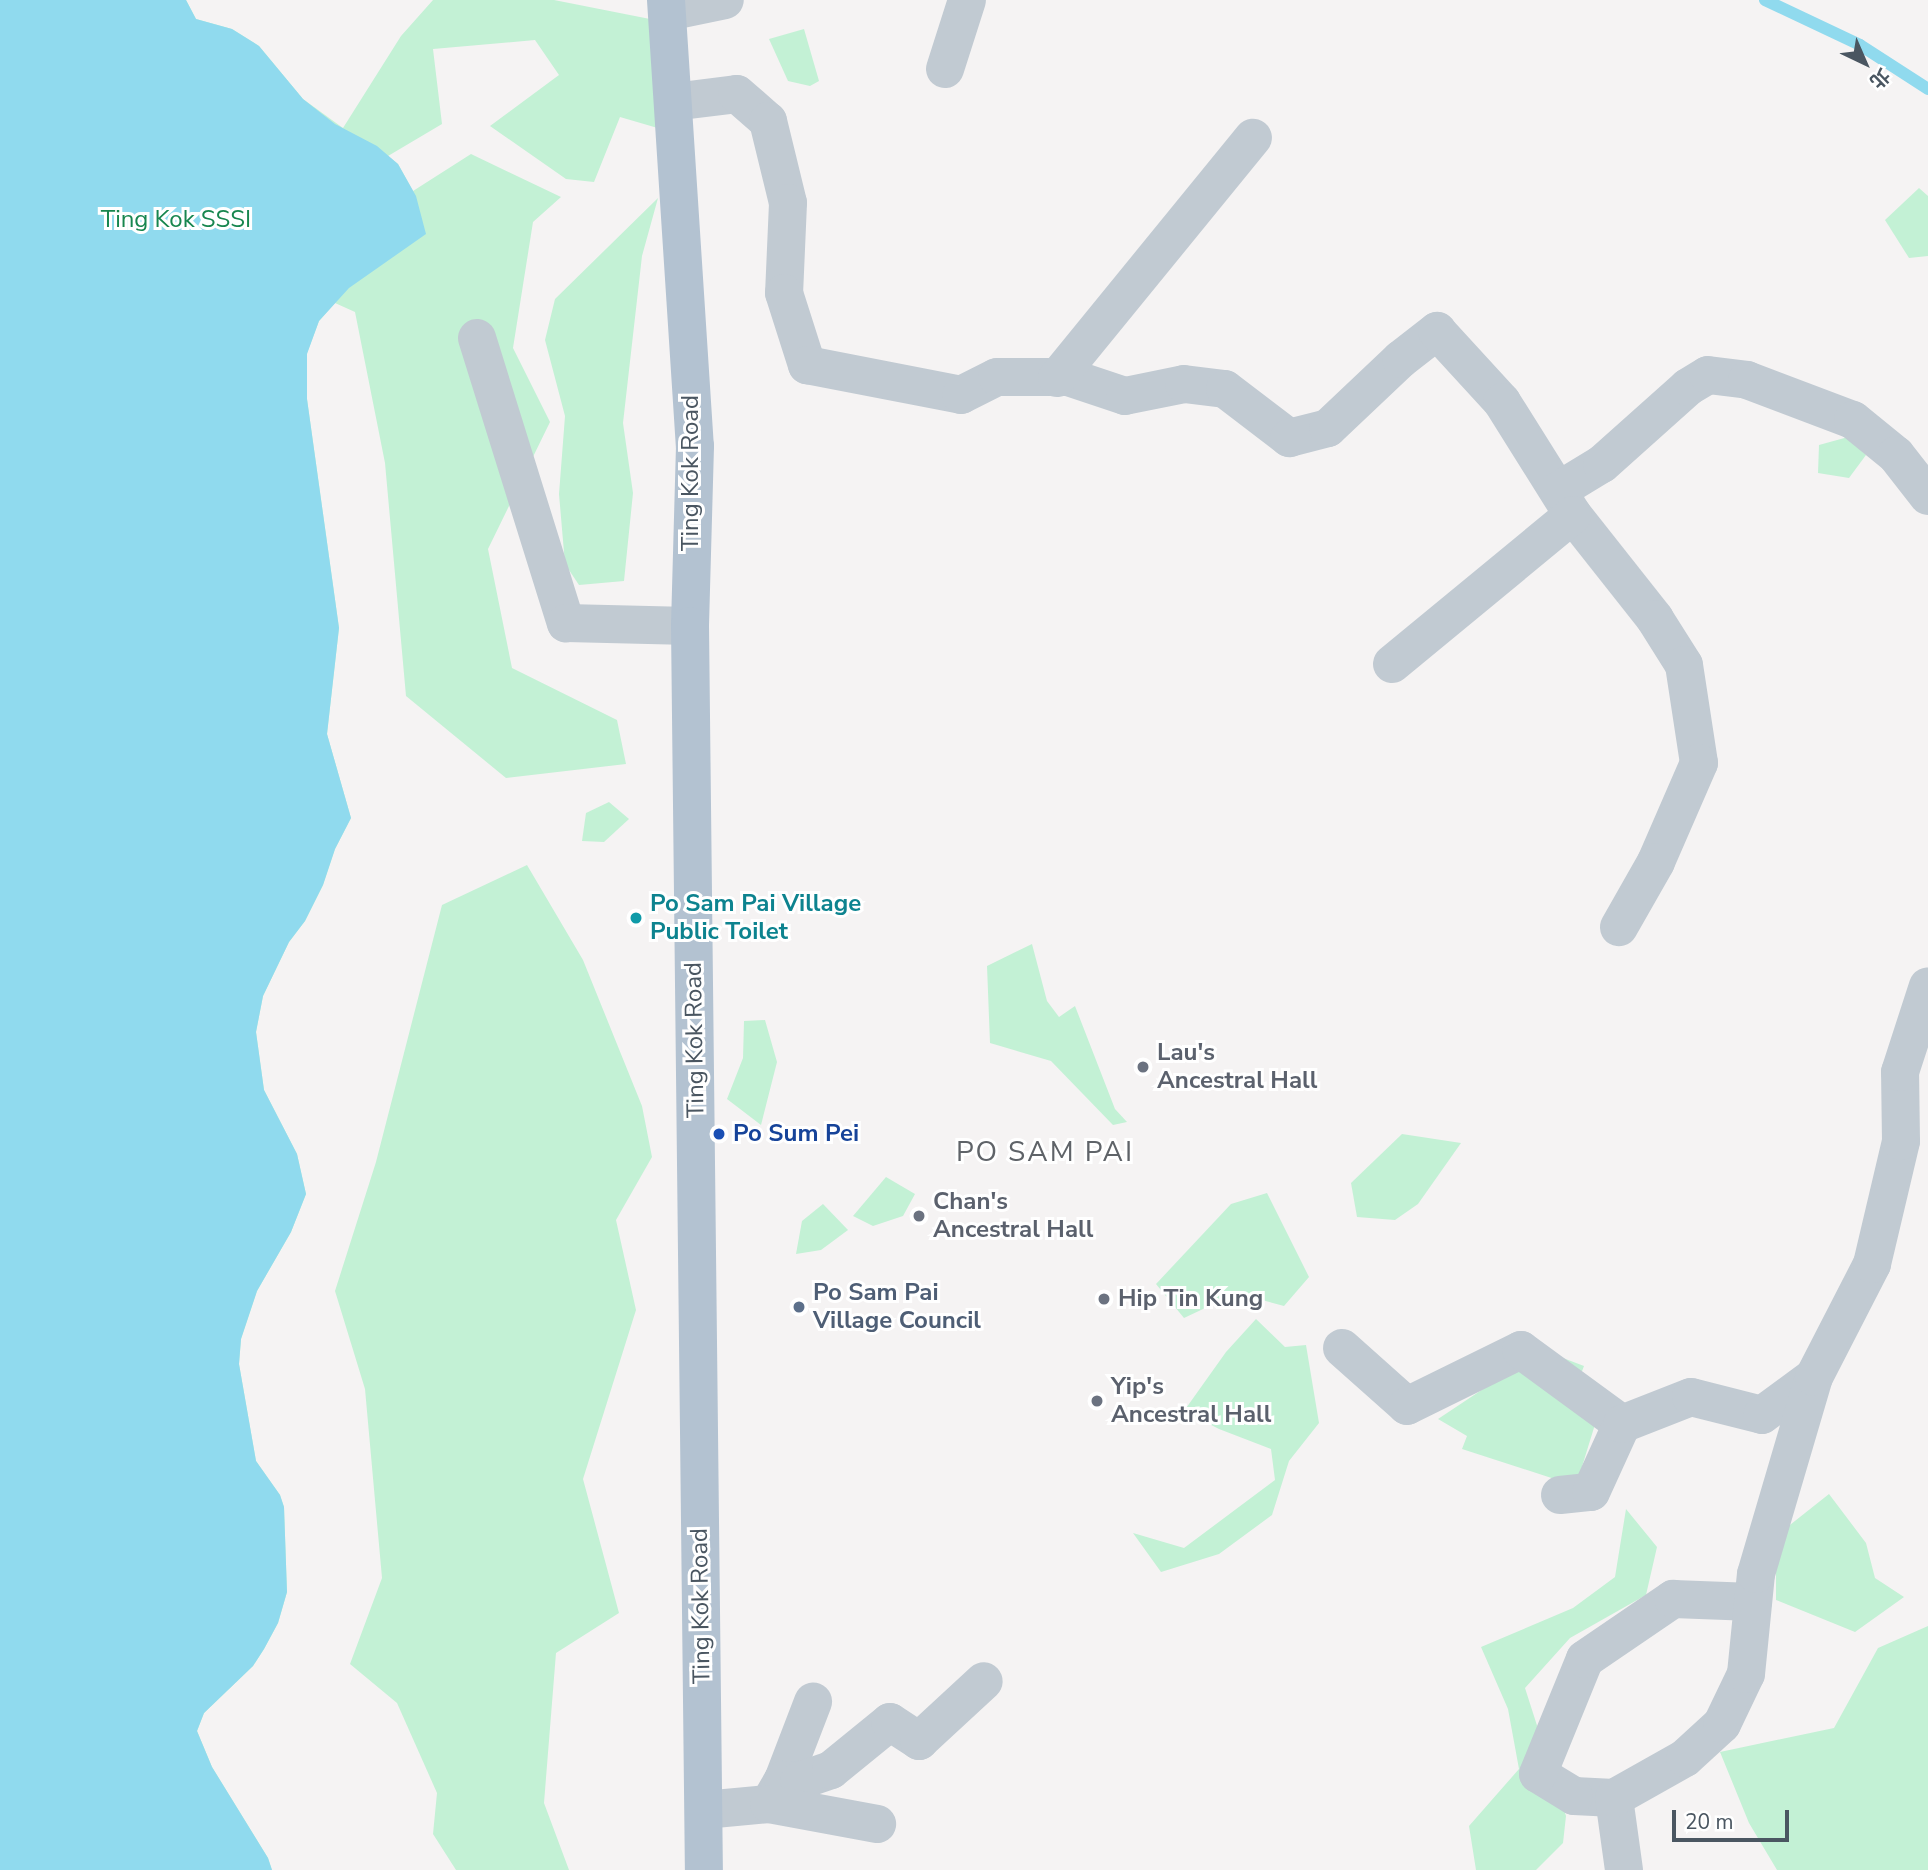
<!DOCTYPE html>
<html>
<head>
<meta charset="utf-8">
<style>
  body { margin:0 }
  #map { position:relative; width:1928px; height:1870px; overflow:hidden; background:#f5f3f3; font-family:"Nunito Sans","Noto Sans TC",sans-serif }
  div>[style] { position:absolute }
  .green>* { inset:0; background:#c3f1d5 }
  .water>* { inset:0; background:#90daee }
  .stream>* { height:12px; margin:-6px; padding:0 6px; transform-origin:6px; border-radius:6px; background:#90daee }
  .minor>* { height:38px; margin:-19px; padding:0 19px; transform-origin:19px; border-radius:19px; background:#c1cad2 }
  .major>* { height:38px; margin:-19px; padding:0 19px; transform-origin:19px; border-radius:19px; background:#b3c2d1 }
  .dots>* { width:19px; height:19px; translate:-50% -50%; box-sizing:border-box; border:4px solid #fff; border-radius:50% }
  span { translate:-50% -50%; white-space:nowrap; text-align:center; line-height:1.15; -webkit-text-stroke:6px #fff; paint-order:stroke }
  .park-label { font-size:24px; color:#17864f }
  .street-label { font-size:24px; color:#4a5661 }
  .culture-label { font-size:24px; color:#0d838f; font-weight:700 }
  .left { translate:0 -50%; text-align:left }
  .worship-label { font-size:24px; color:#5b616d; font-weight:700 }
  .transit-label { font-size:24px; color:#164399; font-weight:700 }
  .service-label { font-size:24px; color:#4e5e75; font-weight:700 }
  .quarter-label { font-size:28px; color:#5f6368; letter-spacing:2px }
  .north { position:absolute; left:1830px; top:28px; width:70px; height:70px; -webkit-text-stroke:5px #fff; paint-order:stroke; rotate:136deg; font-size:19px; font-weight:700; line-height:28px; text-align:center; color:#4a5661 }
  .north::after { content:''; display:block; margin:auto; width:24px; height:32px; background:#4a5661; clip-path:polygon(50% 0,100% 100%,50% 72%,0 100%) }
  .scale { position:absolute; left:1672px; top:1810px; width:117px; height:32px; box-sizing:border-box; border:4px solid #4a5661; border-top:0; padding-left:9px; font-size:21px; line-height:24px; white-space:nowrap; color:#4a5661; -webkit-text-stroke:5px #fff; paint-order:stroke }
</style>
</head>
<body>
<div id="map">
  <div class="green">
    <div style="clip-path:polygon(0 0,186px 0,196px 19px,232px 29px,259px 46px,303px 99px,343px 128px,401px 36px,433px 0,554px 0,650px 19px,661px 129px,620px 117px,594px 182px,566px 179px,490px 126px,559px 75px,535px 40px,433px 49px,442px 124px,388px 156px,398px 164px,413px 191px,471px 154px,561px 197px,533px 222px,513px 348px,550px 422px,488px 549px,512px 668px,617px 720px,626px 764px,506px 778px,406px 696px,385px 463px,355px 312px,335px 303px,319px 321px,307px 353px,307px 399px,339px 628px,327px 734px,351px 818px,335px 849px,323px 885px,305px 921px,289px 942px,263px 996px,256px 1032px,264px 1090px,297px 1154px,306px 1194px,291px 1232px,257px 1291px,241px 1339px,239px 1364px,256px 1461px,280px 1495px,284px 1507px,287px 1592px,278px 1623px,264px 1649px,253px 1666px,204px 1713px,197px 1731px,212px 1767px,268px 1858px,272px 1870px,0 1870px)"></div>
    <div style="clip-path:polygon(804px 29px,819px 81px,810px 86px,788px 81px,769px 39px)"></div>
    <div style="clip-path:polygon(1919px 188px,1928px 196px,1928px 256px,1909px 258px,1885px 220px)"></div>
    <div style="clip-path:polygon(658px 198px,642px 256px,623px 423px,633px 493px,624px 581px,579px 585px,565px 564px,559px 494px,565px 416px,545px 340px,555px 299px)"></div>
    <div style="clip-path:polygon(1848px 437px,1866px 455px,1849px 478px,1818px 473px,1819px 445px)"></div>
    <div style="clip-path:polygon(609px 802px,629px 819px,604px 842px,582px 841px,586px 813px)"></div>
    <div style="clip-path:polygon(527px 865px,583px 960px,642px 1106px,652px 1157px,616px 1220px,636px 1310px,583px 1479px,619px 1613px,556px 1653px,544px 1803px,569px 1870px,456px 1870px,433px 1834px,437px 1793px,397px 1703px,350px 1664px,382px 1578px,365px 1389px,335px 1291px,376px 1162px,442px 905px)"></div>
    <div style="clip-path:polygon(1032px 944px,1047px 1001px,1059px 1017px,1075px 1006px,1115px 1109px,1127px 1122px,1113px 1125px,1051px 1061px,990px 1043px,987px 966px)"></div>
    <div style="clip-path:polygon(765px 1020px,777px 1062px,761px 1125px,727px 1099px,743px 1058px,744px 1021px)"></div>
    <div style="clip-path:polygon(1402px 1134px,1461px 1143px,1418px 1204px,1395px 1220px,1357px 1217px,1351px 1183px)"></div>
    <div style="clip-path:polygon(886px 1177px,915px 1194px,903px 1216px,873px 1226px,853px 1216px)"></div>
    <div style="clip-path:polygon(1267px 1193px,1309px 1277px,1284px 1306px,1237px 1293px,1184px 1318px,1156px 1284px,1231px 1204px)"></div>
    <div style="clip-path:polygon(823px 1204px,848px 1230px,821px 1250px,796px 1254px,802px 1221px)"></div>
    <div style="clip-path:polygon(1256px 1319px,1285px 1347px,1306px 1345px,1319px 1423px,1289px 1461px,1272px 1515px,1219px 1554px,1161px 1572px,1133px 1533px,1184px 1548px,1275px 1480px,1271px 1449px,1219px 1429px,1184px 1411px,1226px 1352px)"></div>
    <div style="clip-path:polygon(1542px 1350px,1584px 1366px,1571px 1400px,1597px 1418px,1576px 1486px,1462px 1449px,1467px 1436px,1438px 1419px)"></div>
    <div style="clip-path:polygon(1829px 1494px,1866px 1543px,1875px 1578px,1904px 1597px,1855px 1632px,1776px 1600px,1776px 1536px)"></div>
    <div style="clip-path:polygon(1626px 1509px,1657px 1547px,1646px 1595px,1570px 1638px,1525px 1688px,1566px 1816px,1563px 1843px,1536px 1870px,1476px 1870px,1469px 1826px,1519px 1769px,1508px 1709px,1481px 1647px,1573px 1608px,1615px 1577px)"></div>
    <div style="clip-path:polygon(1928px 1626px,1928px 1870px,1777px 1870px,1749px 1823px,1720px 1752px,1834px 1728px,1878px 1648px)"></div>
  </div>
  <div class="water">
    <div style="clip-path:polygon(0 0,186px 0,196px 19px,232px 29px,259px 46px,303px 99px,335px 124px,377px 146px,398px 164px,416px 196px,426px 234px,349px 288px,319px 321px,307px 354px,307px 399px,339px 628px,327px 734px,351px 818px,335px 849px,323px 885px,305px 921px,289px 942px,263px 996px,256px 1032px,264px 1090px,297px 1154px,306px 1194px,291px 1232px,257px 1291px,241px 1339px,239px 1364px,256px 1461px,280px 1495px,284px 1507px,287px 1592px,278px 1623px,264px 1649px,253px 1666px,204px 1713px,197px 1731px,212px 1767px,268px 1858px,272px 1870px,0 1870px)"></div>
  </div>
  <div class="stream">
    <div style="left:1765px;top:0;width:105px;rotate:25.3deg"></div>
    <div style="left:1860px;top:45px;width:81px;rotate:32.9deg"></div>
  </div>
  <div class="minor">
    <div style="left:668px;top:12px;width:58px;rotate:-11.9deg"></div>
    <div style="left:945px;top:69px;width:72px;rotate:-72.3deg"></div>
    <div style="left:673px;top:102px;width:64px;rotate:-7.1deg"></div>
    <div style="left:737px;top:94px;width:41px;rotate:41.1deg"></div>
    <div style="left:768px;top:121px;width:84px;rotate:76.3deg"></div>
    <div style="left:788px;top:203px;width:90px;rotate:92.5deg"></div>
    <div style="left:784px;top:293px;width:76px;rotate:72.3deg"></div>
    <div style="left:807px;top:365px;width:157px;rotate:11deg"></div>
    <div style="left:961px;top:395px;width:40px;rotate:-26.6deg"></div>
    <div style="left:997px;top:377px;width:71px"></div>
    <div style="left:1068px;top:377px;width:60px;rotate:18.4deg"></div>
    <div style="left:1125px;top:396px;width:60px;rotate:-11.5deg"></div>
    <div style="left:1184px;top:384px;width:41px;rotate:7deg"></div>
    <div style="left:1225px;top:389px;width:81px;rotate:37.4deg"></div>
    <div style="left:1289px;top:438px;width:40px;rotate:-14.4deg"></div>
    <div style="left:1328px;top:428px;width:100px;rotate:-43.4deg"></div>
    <div style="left:1401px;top:359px;width:46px;rotate:-37.9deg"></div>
    <div style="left:1437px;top:331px;width:96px;rotate:47.5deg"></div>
    <div style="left:1502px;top:402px;width:133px;rotate:57.9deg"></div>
    <div style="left:1573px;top:515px;width:132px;rotate:51.7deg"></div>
    <div style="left:1655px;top:619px;width:54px;rotate:57.8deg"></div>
    <div style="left:1684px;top:665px;width:99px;rotate:81.3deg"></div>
    <div style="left:1699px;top:763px;width:108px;rotate:113.5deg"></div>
    <div style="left:1656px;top:862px;width:75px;rotate:119.6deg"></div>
    <div style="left:477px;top:338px;width:299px;rotate:72.7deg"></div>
    <div style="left:566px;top:623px;width:124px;rotate:1.4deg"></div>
    <div style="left:1057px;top:378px;width:310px;rotate:-50.8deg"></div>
    <div style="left:1559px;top:490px;width:50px;rotate:-31.2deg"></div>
    <div style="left:1602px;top:464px;width:115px;rotate:-41.8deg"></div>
    <div style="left:1688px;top:387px;width:23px;rotate:-31deg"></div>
    <div style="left:1708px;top:375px;width:39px;rotate:7deg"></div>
    <div style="left:1747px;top:380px;width:113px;rotate:20.7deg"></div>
    <div style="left:1853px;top:420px;width:55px;rotate:39.1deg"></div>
    <div style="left:1896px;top:455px;width:52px;rotate:52deg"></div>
    <div style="left:1392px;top:664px;width:234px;rotate:-39.5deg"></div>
    <div style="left:1342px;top:1348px;width:87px;rotate:41.7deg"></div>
    <div style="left:1407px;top:1406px;width:127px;rotate:-26.2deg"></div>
    <div style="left:1521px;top:1350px;width:125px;rotate:36.2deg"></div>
    <div style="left:1560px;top:1495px;width:31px;rotate:-6deg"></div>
    <div style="left:1591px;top:1492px;width:75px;rotate:-65.5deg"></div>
    <div style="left:1622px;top:1424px;width:74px;rotate:-21.4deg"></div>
    <div style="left:1691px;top:1397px;width:73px;rotate:14.2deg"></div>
    <div style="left:1762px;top:1415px;width:64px;rotate:-36.2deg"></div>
    <div style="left:783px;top:1780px;width:84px;rotate:-69deg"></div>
    <div style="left:1614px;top:1798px;width:40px;rotate:-177.1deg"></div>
    <div style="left:1574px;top:1796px;width:42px;rotate:-148.6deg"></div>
    <div style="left:1538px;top:1774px;width:124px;rotate:-67.8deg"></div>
    <div style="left:1585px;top:1659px;width:107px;rotate:-34.3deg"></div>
    <div style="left:1673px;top:1599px;width:80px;rotate:2.1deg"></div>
    <div style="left:769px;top:1804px;width:28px;rotate:-60deg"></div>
    <div style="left:783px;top:1780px;width:16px;rotate:4deg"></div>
    <div style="left:799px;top:1781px;width:34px;rotate:-19deg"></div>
    <div style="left:831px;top:1770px;width:76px;rotate:-39.1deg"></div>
    <div style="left:890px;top:1722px;width:35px;rotate:33deg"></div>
    <div style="left:919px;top:1741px;width:88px;rotate:-42.7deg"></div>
    <div style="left:704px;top:1810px;width:65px;rotate:-5.3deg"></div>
    <div style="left:769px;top:1804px;width:110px;rotate:10.5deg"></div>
    <div style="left:1624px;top:1870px;width:73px;rotate:-97.9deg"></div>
    <div style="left:1614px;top:1798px;width:81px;rotate:-29.4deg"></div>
    <div style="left:1685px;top:1758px;width:50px;rotate:-42.6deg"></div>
    <div style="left:1722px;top:1724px;width:55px;rotate:-64.4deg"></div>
    <div style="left:1746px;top:1674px;width:100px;rotate:-84.3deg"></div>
    <div style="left:1756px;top:1574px;width:205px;rotate:-73.6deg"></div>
    <div style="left:1814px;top:1377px;width:127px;rotate:-62.8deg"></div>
    <div style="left:1872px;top:1264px;width:126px;rotate:-76.7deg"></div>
    <div style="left:1901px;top:1141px;width:69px;rotate:-90.8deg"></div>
    <div style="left:1900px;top:1072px;width:90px;rotate:-72deg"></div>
  </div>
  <div class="major">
    <div style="left:666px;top:0;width:447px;rotate:86.3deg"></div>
    <div style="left:695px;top:446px;width:180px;rotate:91.6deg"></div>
    <div style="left:690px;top:626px;width:1244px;rotate:89.36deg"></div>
  </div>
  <div class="dots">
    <div style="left:636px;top:918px;background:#0f9aa8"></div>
    <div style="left:1143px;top:1067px;background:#6b7280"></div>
    <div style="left:719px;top:1134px;background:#1a4fb4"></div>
    <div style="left:919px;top:1216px;background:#6b7280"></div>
    <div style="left:1104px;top:1299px;background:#6b7280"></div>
    <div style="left:799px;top:1307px;background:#5c6f8a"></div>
    <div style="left:1097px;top:1401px;background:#6b7280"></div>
  </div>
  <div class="park-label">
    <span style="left:176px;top:220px">Ting Kok SSSI</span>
  </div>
  <div class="street-label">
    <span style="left:691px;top:473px;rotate:-90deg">Ting Kok Road</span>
    <span style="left:695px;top:1040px;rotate:-91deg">Ting Kok Road</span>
    <span style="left:701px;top:1606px;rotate:-91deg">Ting Kok Road</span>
  </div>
  <div class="culture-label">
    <span class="left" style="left:650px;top:918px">Po Sam Pai Village<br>Public Toilet</span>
  </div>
  <div class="worship-label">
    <span class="left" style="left:1157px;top:1067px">Lau's<br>Ancestral Hall</span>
    <span class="left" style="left:933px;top:1216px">Chan's<br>Ancestral Hall</span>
    <span class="left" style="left:1118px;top:1299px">Hip Tin Kung</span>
    <span class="left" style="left:1111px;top:1401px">Yip's<br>Ancestral Hall</span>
  </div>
  <div class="transit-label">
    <span class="left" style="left:733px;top:1134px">Po Sum Pei</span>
  </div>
  <div class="service-label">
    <span class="left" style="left:813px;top:1307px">Po Sam Pai<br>Village Council</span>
  </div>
  <div class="quarter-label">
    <span style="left:1045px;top:1152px">PO SAM PAI</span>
  </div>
  <div class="north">北</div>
  <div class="scale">20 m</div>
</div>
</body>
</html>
